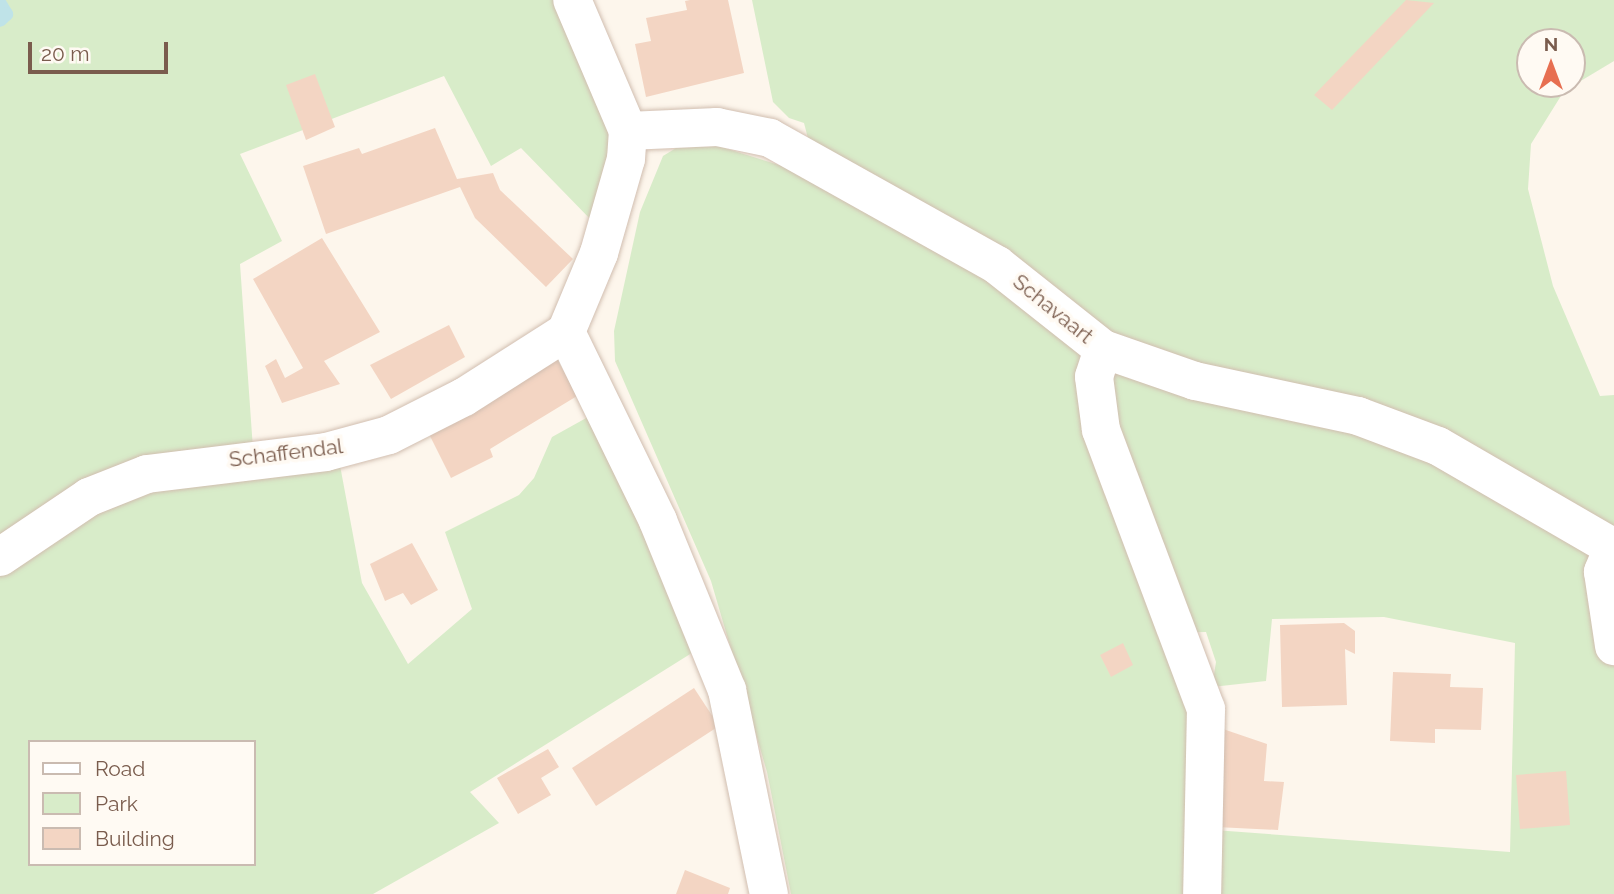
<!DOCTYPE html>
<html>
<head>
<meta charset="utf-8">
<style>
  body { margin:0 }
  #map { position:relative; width:1614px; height:894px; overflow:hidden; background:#fdf6ec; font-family:Raleway,sans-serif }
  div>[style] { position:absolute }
  .green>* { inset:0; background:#d8ecc9 }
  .stream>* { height:14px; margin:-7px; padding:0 7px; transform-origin:7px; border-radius:7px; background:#bfe3e8 }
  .building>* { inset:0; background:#f3d5c3 }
  .roads { filter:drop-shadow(0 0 2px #d1beb0) drop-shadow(0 0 2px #d1beb0) }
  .minor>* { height:38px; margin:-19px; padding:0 19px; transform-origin:19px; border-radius:19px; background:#fff }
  span { translate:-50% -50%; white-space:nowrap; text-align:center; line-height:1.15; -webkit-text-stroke:7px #fffaf3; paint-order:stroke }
  .street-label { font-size:21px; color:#7a5c4d }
  .legend { position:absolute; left:28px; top:740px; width:228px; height:126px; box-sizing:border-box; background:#fffaf3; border:2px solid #cabbb1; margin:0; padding:9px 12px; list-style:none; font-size:21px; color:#7a5c4d }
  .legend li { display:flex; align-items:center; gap:14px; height:35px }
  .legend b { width:35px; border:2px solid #cabbb1 }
  .north { position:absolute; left:1516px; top:28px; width:70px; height:70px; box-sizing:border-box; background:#fffaf3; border:2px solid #cabbb1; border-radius:50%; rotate:0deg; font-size:19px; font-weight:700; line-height:28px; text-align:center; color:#7a5c4d }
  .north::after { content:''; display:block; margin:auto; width:24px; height:32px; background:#e76f51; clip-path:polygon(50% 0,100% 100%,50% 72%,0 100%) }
  .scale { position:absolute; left:28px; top:42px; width:140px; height:32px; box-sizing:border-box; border:4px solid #7a5c4d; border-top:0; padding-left:9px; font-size:21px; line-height:24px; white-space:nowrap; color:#7a5c4d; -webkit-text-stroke:5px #fffaf3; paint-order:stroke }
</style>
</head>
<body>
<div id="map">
  <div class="green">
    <div style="clip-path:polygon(0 0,561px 0,612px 134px,595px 224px,521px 148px,491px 166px,444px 76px,240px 154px,282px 241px,240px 264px,253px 449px,0 541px)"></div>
    <div style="clip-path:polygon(evenodd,752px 0,1614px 0,1614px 61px,1564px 91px,1531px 144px,1528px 189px,1553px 286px,1600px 396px,1614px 395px,1614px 894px,1215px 894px,1214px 830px,1510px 852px,1515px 643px,1384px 617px,1272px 619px,1266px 681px,1212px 687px,1216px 662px,1206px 632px,1166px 633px,1187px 688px,1192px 894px,791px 894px,767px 772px,711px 581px,615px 361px,614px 331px,640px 212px,663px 156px,676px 148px,718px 146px,818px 177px,804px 123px,789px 118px,773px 102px,752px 0,1530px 42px,1572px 42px,1572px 84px,1530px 84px,1530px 42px)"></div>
    <div style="clip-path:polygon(evenodd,597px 412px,695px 651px,470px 792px,499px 823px,373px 894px,0 894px,0 576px,102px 505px,162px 481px,339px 460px,362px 583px,408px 664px,472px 609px,445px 532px,519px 495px,534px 478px,552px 437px,597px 412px,30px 742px,254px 742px,254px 864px,30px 864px,30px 742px)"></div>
  </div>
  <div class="stream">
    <div style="left:0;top:4px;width:12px;rotate:59deg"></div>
    <div style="left:6px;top:14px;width:8px;rotate:135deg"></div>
  </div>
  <div class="building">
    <div style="clip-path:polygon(728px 0,744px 73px,646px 97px,635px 44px,651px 41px,646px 18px,687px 10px,685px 1px,690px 0)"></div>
    <div style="clip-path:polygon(1406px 0,1434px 3px,1332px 110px,1314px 95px)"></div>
    <div style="clip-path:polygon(315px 74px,335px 127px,306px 140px,286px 85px)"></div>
    <div style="clip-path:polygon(435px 128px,457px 179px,493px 173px,500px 190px,573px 259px,546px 287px,475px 218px,460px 187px,326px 234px,303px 166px,359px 148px,362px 154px)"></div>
    <div style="clip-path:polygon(322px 238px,380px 332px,324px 361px,340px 384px,282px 403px,265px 366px,276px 359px,285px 378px,303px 368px,253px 279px)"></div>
    <div style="clip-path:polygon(449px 325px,465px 357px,391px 399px,370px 365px)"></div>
    <div style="clip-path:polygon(557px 359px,577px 396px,490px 449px,493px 457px,451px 478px,428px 432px)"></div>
    <div style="clip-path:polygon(412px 543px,438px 590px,411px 605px,403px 593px,385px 601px,370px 564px)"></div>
    <div style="clip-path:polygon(1344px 623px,1355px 631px,1355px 654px,1345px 649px,1347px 705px,1282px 707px,1280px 625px)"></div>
    <div style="clip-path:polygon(1123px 643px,1133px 665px,1111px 677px,1100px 655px)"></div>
    <div style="clip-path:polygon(1393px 672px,1451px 674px,1450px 687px,1483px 688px,1481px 730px,1435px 729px,1435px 743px,1390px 741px)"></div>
    <div style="clip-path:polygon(694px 688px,719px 726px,596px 806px,572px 768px)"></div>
    <div style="clip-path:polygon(1223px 729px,1267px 744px,1264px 781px,1284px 782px,1278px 830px,1216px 827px)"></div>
    <div style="clip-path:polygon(548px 749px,559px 767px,541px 778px,551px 795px,518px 814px,497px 778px)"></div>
    <div style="clip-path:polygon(1566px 771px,1570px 825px,1520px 829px,1516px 775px)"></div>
    <div style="clip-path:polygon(685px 870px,730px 888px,728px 894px,676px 894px)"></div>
  </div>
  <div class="roads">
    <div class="minor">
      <div style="left:628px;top:131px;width:89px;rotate:-2.6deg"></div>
      <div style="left:717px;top:127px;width:54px;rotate:11.7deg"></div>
      <div style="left:770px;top:138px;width:260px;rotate:29.2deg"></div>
      <div style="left:997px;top:265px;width:135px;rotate:38.4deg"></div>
      <div style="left:1103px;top:349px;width:97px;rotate:19.2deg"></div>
      <div style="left:1195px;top:381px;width:167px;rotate:12.1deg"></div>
      <div style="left:1358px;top:416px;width:85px;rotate:20.6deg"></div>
      <div style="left:1438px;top:446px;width:203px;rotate:30.1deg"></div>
      <div style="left:566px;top:332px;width:210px;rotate:64deg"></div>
      <div style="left:658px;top:521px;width:183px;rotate:67.8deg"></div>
      <div style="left:727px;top:690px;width:208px;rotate:78.4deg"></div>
      <div style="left:566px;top:332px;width:86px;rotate:-67.3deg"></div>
      <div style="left:599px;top:253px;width:98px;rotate:-74deg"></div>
      <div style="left:626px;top:159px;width:28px;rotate:-86deg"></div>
      <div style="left:628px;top:131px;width:142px;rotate:-113.1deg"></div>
      <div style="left:1103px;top:349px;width:29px;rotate:108deg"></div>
      <div style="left:1094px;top:377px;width:53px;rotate:82.5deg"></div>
      <div style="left:1101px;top:430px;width:298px;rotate:69.4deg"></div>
      <div style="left:1206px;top:709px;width:185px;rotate:91.2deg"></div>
      <div style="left:1613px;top:548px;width:26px;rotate:113deg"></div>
      <div style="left:1603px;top:572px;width:75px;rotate:81.5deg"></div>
      <div style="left:0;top:557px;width:107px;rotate:-34deg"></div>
      <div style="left:89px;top:497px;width:62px;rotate:-21.6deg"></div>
      <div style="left:147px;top:474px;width:180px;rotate:-7deg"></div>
      <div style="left:326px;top:452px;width:65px;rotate:-15.1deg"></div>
      <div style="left:389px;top:435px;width:84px;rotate:-26.9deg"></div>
      <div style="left:464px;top:397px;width:121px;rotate:-32.5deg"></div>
    </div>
  </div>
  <div class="street-label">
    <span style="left:1053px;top:309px;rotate:39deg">Schavaart</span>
    <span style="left:286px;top:453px;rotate:-7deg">Schaffendal</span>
  </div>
  <ul class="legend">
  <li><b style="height:9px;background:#fff"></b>Road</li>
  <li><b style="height:19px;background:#d8ecc9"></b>Park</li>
  <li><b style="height:19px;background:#f3d5c3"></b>Building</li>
  </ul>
  <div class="north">N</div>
  <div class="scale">20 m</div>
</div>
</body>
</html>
